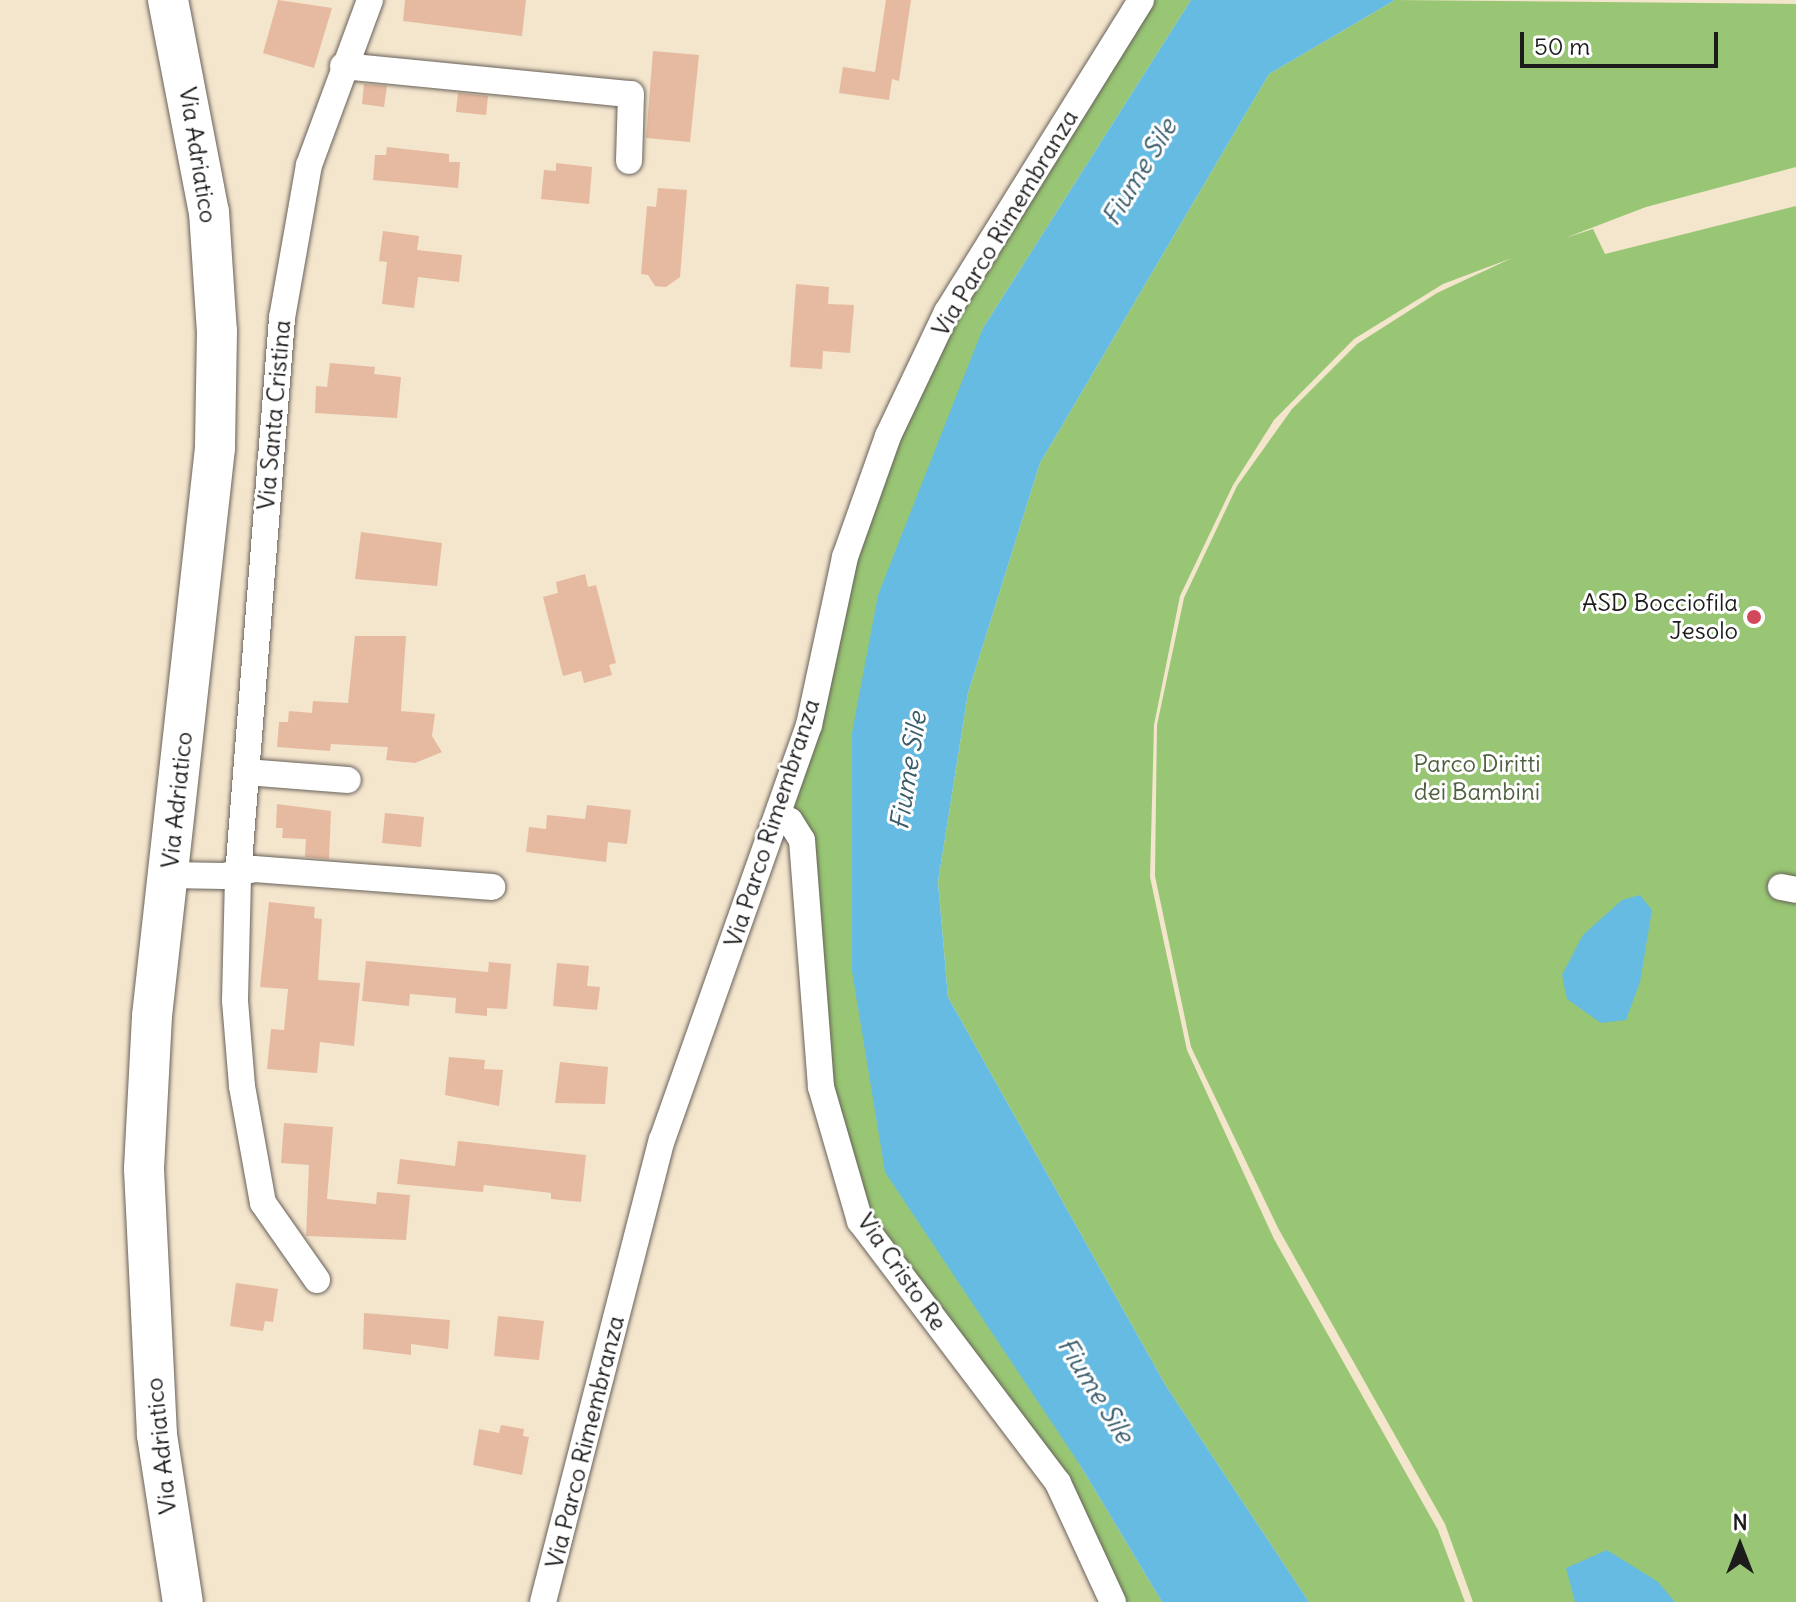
<!DOCTYPE html>
<html>
<head>
<meta charset="utf-8">
<style>
  body { margin:0 }
  #map { position:relative; width:1796px; height:1602px; overflow:hidden; background:#f4e5cd; font-family:Delius,sans-serif }
  div>[style] { position:absolute }
  .green>* { inset:0; background:#98c674 }
  .water>* { inset:0; background:#66bbe2 }
  .building>* { inset:0; background:#e5baa0 }
  .roads { filter:drop-shadow(0 0 2px #68625a) drop-shadow(0 0 2px #68625a) }
  .minor>* { height:26px; margin:-13px; padding:0 13px; transform-origin:13px; border-radius:13px; background:#fff }
  .primary>* { height:40px; margin:-20px; padding:0 20px; transform-origin:20px; border-radius:20px; background:#fff }
  .dots>* { width:22px; height:22px; translate:-50% -50%; box-sizing:border-box; border:4px solid #fff; border-radius:50% }
  span { translate:-50% -50%; white-space:nowrap; text-align:center; line-height:1.15; -webkit-text-stroke:6px #fff; paint-order:stroke }
  .street-label { font-size:24px; color:#1c1c1c }
  .poi-label { font-size:24px; color:#1c1c1c }
  .right { translate:-100% -50%; text-align:right }
  .park-label { font-size:24px; color:#4e603f }
  .water-label { font-size:26px; color:#3a5c6b; font-style:italic }
  .north { position:absolute; left:1700px; top:1506px; width:80px; height:80px; -webkit-text-stroke:6px #fff; paint-order:stroke; rotate:0deg; font-size:22px; font-weight:700; line-height:32px; text-align:center; color:#1c1c1c }
  .north::after { content:''; display:block; margin:auto; width:28px; height:36px; background:#1c1c1c; clip-path:polygon(50% 0,100% 100%,50% 72%,0 100%) }
  .scale { position:absolute; left:1520px; top:32px; width:198px; height:36px; box-sizing:border-box; border:4px solid #1c1c1c; border-top:0; padding-left:10px; font-size:24px; line-height:28px; white-space:nowrap; color:#1c1c1c; -webkit-text-stroke:6px #fff; paint-order:stroke }
</style>
</head>
<body>
<div id="map">
  <div class="green">
    <div style="clip-path:polygon(1141px 0,1191px 0,983px 328px,852px 733px,1080px 1465px,1162px 1602px,1113px 1602px,1058px 1483px,860px 1221px,821px 1087px,790px 821px,809px 725px,888px 436px)"></div>
    <div style="clip-path:polygon(1395px 0,1796px 4px,1796px 167px,1646px 207px,1565px 238px,1593px 229px,1605px 254px,1796px 206px,1796px 1602px,1473px 1602px,1445px 1524px,1278px 1228px,1191px 1047px,1155px 876px,1157px 725px,1184px 598px,1237px 486px,1292px 409px,1357px 344px,1437px 293px,1512px 258px,1443px 284px,1354px 339px,1274px 420px,1233px 485px,1180px 596px,1154px 725px,1150px 877px,1187px 1050px,1274px 1239px,1438px 1530px,1465px 1602px,1309px 1602px,1166px 1386px,948px 997px,938px 882px,968px 693px,1040px 463px,1269px 74px)"></div>
  </div>
  <div class="water">
    <div style="clip-path:polygon(1191px 0,1395px 0,1269px 74px,1040px 463px,968px 693px,938px 882px,948px 997px,1166px 1386px,1309px 1602px,1162px 1602px,1080px 1465px,885px 1172px,852px 971px,852px 733px,878px 595px,983px 328px)"></div>
    <div style="clip-path:polygon(1640px 895px,1652px 910px,1640px 982px,1626px 1020px,1601px 1023px,1567px 999px,1562px 975px,1583px 935px,1622px 900px)"></div>
    <div style="clip-path:polygon(1607px 1550px,1658px 1582px,1675px 1602px,1575px 1602px,1566px 1568px)"></div>
  </div>
  <div class="building">
    <div style="clip-path:polygon(278px 0,332px 8px,314px 68px,263px 53px)"></div>
    <div style="clip-path:polygon(405px 0,526px 0,522px 36px,403px 21px)"></div>
    <div style="clip-path:polygon(886px 0,911px 0,899px 81px,892px 79px,889px 100px,839px 93px,843px 67px,875px 72px)"></div>
    <div style="clip-path:polygon(653px 51px,699px 55px,690px 142px,646px 138px)"></div>
    <div style="clip-path:polygon(364px 84px,387px 86px,384px 107px,362px 104px)"></div>
    <div style="clip-path:polygon(458px 93px,488px 96px,486px 115px,456px 112px)"></div>
    <div style="clip-path:polygon(387px 147px,449px 154px,449px 162px,460px 162px,458px 188px,373px 180px,375px 155px,386px 155px)"></div>
    <div style="clip-path:polygon(556px 163px,592px 167px,589px 204px,541px 199px,544px 170px,556px 171px)"></div>
    <div style="clip-path:polygon(658px 188px,687px 190px,680px 277px,666px 287px,655px 286px,648px 275px,641px 274px,647px 206px,656px 207px)"></div>
    <div style="clip-path:polygon(383px 231px,419px 236px,417px 250px,462px 255px,459px 282px,418px 277px,414px 308px,382px 304px,387px 262px,379px 261px)"></div>
    <div style="clip-path:polygon(796px 284px,829px 287px,828px 304px,854px 305px,850px 353px,823px 351px,822px 369px,790px 367px)"></div>
    <div style="clip-path:polygon(330px 363px,375px 367px,374px 374px,401px 377px,397px 418px,315px 413px,316px 386px,327px 387px)"></div>
    <div style="clip-path:polygon(361px 532px,442px 543px,437px 586px,355px 579px)"></div>
    <div style="clip-path:polygon(585px 574px,588px 587px,596px 585px,616px 663px,609px 665px,612px 675px,584px 683px,581px 671px,563px 676px,543px 597px,558px 593px,556px 582px)"></div>
    <div style="clip-path:polygon(355px 636px,406px 636px,401px 711px,435px 714px,432px 736px,442px 752px,415px 763px,386px 760px,388px 747px,331px 744px,330px 751px,277px 747px,279px 722px,288px 722px,289px 711px,312px 713px,313px 701px,348px 703px)"></div>
    <div style="clip-path:polygon(277px 804px,331px 811px,329px 859px,305px 857px,306px 839px,282px 838px,283px 828px,276px 828px)"></div>
    <div style="clip-path:polygon(587px 805px,631px 810px,627px 844px,608px 842px,606px 862px,526px 852px,529px 827px,546px 829px,547px 815px,585px 819px)"></div>
    <div style="clip-path:polygon(385px 813px,424px 817px,421px 847px,382px 843px)"></div>
    <div style="clip-path:polygon(269px 902px,315px 907px,314px 918px,322px 919px,318px 980px,360px 983px,354px 1046px,320px 1042px,317px 1073px,267px 1069px,271px 1029px,284px 1030px,288px 989px,260px 987px)"></div>
    <div style="clip-path:polygon(366px 961px,488px 972px,489px 962px,511px 964px,507px 1009px,487px 1008px,487px 1016px,455px 1013px,456px 998px,410px 994px,409px 1006px,362px 1001px)"></div>
    <div style="clip-path:polygon(557px 963px,589px 966px,587px 986px,600px 987px,597px 1010px,553px 1006px)"></div>
    <div style="clip-path:polygon(449px 1057px,485px 1060px,484px 1069px,503px 1070px,499px 1106px,445px 1095px)"></div>
    <div style="clip-path:polygon(560px 1062px,608px 1067px,605px 1104px,555px 1103px)"></div>
    <div style="clip-path:polygon(284px 1123px,333px 1127px,327px 1199px,376px 1204px,377px 1192px,410px 1195px,406px 1240px,306px 1236px,309px 1165px,281px 1163px)"></div>
    <div style="clip-path:polygon(458px 1141px,586px 1155px,581px 1202px,551px 1199px,551px 1193px,484px 1185px,483px 1192px,397px 1184px,400px 1159px,455px 1166px)"></div>
    <div style="clip-path:polygon(236px 1283px,278px 1289px,273px 1322px,265px 1321px,263px 1331px,230px 1326px)"></div>
    <div style="clip-path:polygon(364px 1313px,450px 1320px,448px 1349px,411px 1344px,411px 1355px,363px 1349px)"></div>
    <div style="clip-path:polygon(498px 1316px,544px 1321px,539px 1360px,494px 1356px)"></div>
    <div style="clip-path:polygon(501px 1425px,524px 1429px,523px 1436px,529px 1437px,522px 1475px,473px 1465px,479px 1429px,499px 1433px)"></div>
  </div>
  <div class="roads">
    <div class="minor">
      <div style="left:343px;top:66px;width:289px;rotate:5.6deg"></div>
      <div style="left:631px;top:94px;width:67px;rotate:91.7deg"></div>
      <div style="left:246px;top:772px;width:102px;rotate:4.5deg"></div>
      <div style="left:778px;top:815px;width:13px;rotate:27deg"></div>
      <div style="left:790px;top:821px;width:22px;rotate:58deg"></div>
      <div style="left:802px;top:840px;width:248px;rotate:85.6deg"></div>
      <div style="left:821px;top:1087px;width:140px;rotate:73.8deg"></div>
      <div style="left:860px;top:1221px;width:328px;rotate:52.9deg"></div>
      <div style="left:1058px;top:1483px;width:131px;rotate:65.2deg"></div>
      <div style="left:169px;top:875px;width:55px;rotate:1deg"></div>
      <div style="left:224px;top:876px;width:31px;rotate:-13deg"></div>
      <div style="left:254px;top:869px;width:239px;rotate:4.3deg"></div>
      <div style="left:1781px;top:887px;width:15px;rotate:11deg"></div>
      <div style="left:317px;top:1280px;width:94px;rotate:-125deg"></div>
      <div style="left:263px;top:1203px;width:119px;rotate:-100.2deg"></div>
      <div style="left:242px;top:1086px;width:86px;rotate:-94.7deg"></div>
      <div style="left:235px;top:1000px;width:125px;rotate:-88.6deg"></div>
      <div style="left:238px;top:875px;width:559px;rotate:-85.48deg"></div>
      <div style="left:282px;top:318px;width:155px;rotate:-80deg"></div>
      <div style="left:309px;top:165px;width:176px;rotate:-69.7deg"></div>
      <div style="left:543px;top:1602px;width:477px;rotate:-75.6deg"></div>
      <div style="left:662px;top:1140px;width:440px;rotate:-70.5deg"></div>
      <div style="left:809px;top:725px;width:172px;rotate:-77.9deg"></div>
      <div style="left:845px;top:557px;width:128px;rotate:-70.4deg"></div>
      <div style="left:888px;top:436px;width:137px;rotate:-64.6deg"></div>
      <div style="left:947px;top:312px;width:367px;rotate:-58.1deg"></div>
    </div>
    <div class="primary">
      <div style="left:168px;top:0;width:216px;rotate:79.1deg"></div>
      <div style="left:209px;top:212px;width:119px;rotate:86.2deg"></div>
      <div style="left:217px;top:331px;width:117px;rotate:91deg"></div>
      <div style="left:215px;top:448px;width:571px;rotate:96.33deg"></div>
      <div style="left:152px;top:1016px;width:153px;rotate:93deg"></div>
      <div style="left:144px;top:1169px;width:266px;rotate:87.2deg"></div>
      <div style="left:157px;top:1435px;width:169px;rotate:81.2deg"></div>
    </div>
  </div>
  <div class="dots">
    <div style="left:1754px;top:617px;background:#d1495b"></div>
  </div>
  <div class="street-label">
    <span style="left:198px;top:155px;rotate:81deg">Via Adriatico</span>
    <span style="left:1005px;top:223px;rotate:-59deg">Via Parco Rimembranza</span>
    <span style="left:274px;top:415px;rotate:-85deg">Via Santa Cristina</span>
    <span style="left:177px;top:800px;rotate:-84deg">Via Adriatico</span>
    <span style="left:772px;top:823px;rotate:-72deg">Via Parco Rimembranza</span>
    <span style="left:902px;top:1272px;rotate:55deg">Via Cristo Re</span>
    <span style="left:585px;top:1442px;rotate:-76deg">Via Parco Rimembranza</span>
    <span style="left:161px;top:1446px;rotate:-96deg">Via Adriatico</span>
  </div>
  <div class="poi-label">
    <span class="right" style="left:1738px;top:617px">ASD Bocciofila<br>Jesolo</span>
  </div>
  <div class="park-label">
    <span style="left:1477px;top:778px">Parco Diritti<br>dei Bambini</span>
  </div>
  <div class="water-label">
    <span style="left:1139px;top:172px;rotate:-59deg">Fiume Sile</span>
    <span style="left:908px;top:771px;rotate:-81deg">Fiume Sile</span>
    <span style="left:1096px;top:1390px;rotate:58deg">Fiume Sile</span>
  </div>
  <div class="north">N</div>
  <div class="scale">50 m</div>
</div>
</body>
</html>
